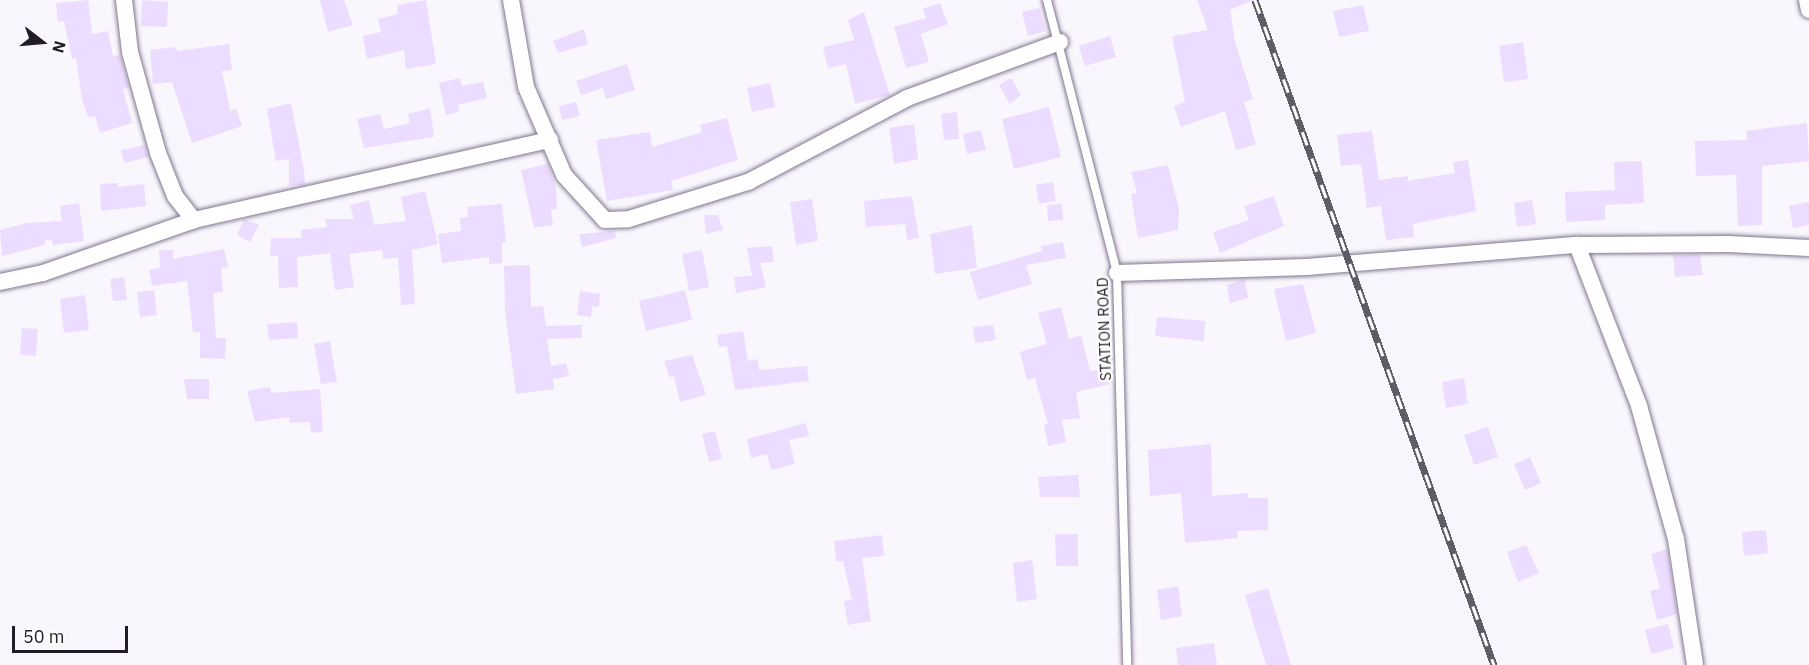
<!DOCTYPE html>
<html>
<head>
<meta charset="utf-8">
<style>
  body { margin:0 }
  #map { position:relative; width:1809px; height:665px; overflow:hidden; background:#f9f7fd; font-family:"IBM Plex Sans",sans-serif }
  div>[style] { position:absolute }
  .building>* { inset:0; background:#ecdcff }
  .roads { filter:drop-shadow(0 0 2px #81758f) drop-shadow(0 0 2px #81758f) }
  .lane>* { height:8px; margin:-4px; padding:0 4px; transform-origin:4px; border-radius:4px; background:#fff }
  .street>* { height:16px; margin:-8px; padding:0 8px; transform-origin:8px; border-radius:8px; background:#fff }
  .rail>* { height:7px; margin-top:-3.5px; transform-origin:0; background:repeating-linear-gradient(90deg,#fff 0 14px,#605c65 0 28px); box-sizing:border-box; border-block:2px solid #605c65 }
  span { translate:-50% -50%; white-space:nowrap; text-align:center; line-height:1.15; -webkit-text-stroke:4.5px #fff; paint-order:stroke }
  .street-label { font-size:15px; color:#211c27 }
  .north { position:absolute; left:12px; top:12px; width:60px; height:60px; -webkit-text-stroke:4px #fff; paint-order:stroke; rotate:106deg; font-size:16px; font-weight:700; line-height:24px; text-align:center; color:#211c27 }
  .north::after { content:''; display:block; margin:auto; width:21px; height:27px; background:#211c27; clip-path:polygon(50% 0,100% 100%,50% 72%,0 100%) }
  .scale { position:absolute; left:12px; top:626px; width:116px; height:27px; box-sizing:border-box; border:3px solid #211c27; border-top:0; padding-left:8px; font-size:18px; line-height:21px; white-space:nowrap; color:#211c27; -webkit-text-stroke:4px #fff; paint-order:stroke }
</style>
</head>
<body>
<div id="map">
  <div class="building">
    <div style="clip-path:polygon(88px 0,92px 34px,108px 31px,113px 56px,120px 55px,129px 88px,123px 89px,132px 123px,100px 133px,95px 116px,88px 117px,82px 100px,76px 58px,72px 59px,64px 21px,58px 22px,56px 3px)"></div>
    <div style="clip-path:polygon(142px 0,168px 2px,167px 27px,141px 26px)"></div>
    <div style="clip-path:polygon(320px 0,344px 0,353px 25px,328px 32px)"></div>
    <div style="clip-path:polygon(426px 0,436px 64px,406px 69px,404px 50px,367px 59px,363px 36px,381px 32px,378px 19px,398px 14px,397px 5px)"></div>
    <div style="clip-path:polygon(1197px 0,1253px 0,1230px 10px,1235px 42px,1253px 99px,1244px 102px,1256px 144px,1236px 150px,1225px 111px,1181px 127px,1174px 106px,1185px 102px,1172px 36px,1208px 30px)"></div>
    <div style="clip-path:polygon(940px 3px,948px 24px,921px 34px,929px 62px,906px 68px,894px 27px,926px 18px,923px 9px)"></div>
    <div style="clip-path:polygon(1363px 5px,1369px 31px,1339px 37px,1333px 11px)"></div>
    <div style="clip-path:polygon(1039px 8px,1046px 31px,1028px 36px,1022px 12px)"></div>
    <div style="clip-path:polygon(864px 12px,890px 95px,855px 104px,846px 64px,828px 68px,823px 47px,854px 40px,848px 20px)"></div>
    <div style="clip-path:polygon(584px 29px,588px 44px,558px 53px,553px 41px)"></div>
    <div style="clip-path:polygon(1110px 36px,1116px 57px,1085px 66px,1079px 46px)"></div>
    <div style="clip-path:polygon(1523px 42px,1528px 79px,1504px 82px,1499px 46px)"></div>
    <div style="clip-path:polygon(229px 44px,232px 70px,222px 71px,230px 111px,236px 109px,242px 126px,192px 143px,172px 82px,153px 84px,150px 50px,176px 47px,177px 51px)"></div>
    <div style="clip-path:polygon(627px 64px,635px 90px,606px 99px,603px 88px,581px 95px,576px 81px)"></div>
    <div style="clip-path:polygon(460px 78px,462px 86px,483px 82px,487px 98px,458px 105px,459px 112px,446px 115px,439px 83px)"></div>
    <div style="clip-path:polygon(1011px 78px,1021px 95px,1010px 104px,999px 85px)"></div>
    <div style="clip-path:polygon(770px 83px,775px 107px,752px 112px,747px 88px)"></div>
    <div style="clip-path:polygon(576px 102px,580px 116px,562px 120px,559px 106px)"></div>
    <div style="clip-path:polygon(291px 103px,304px 170px,305px 184px,301px 185px,289px 185px,289px 159px,276px 161px,267px 109px)"></div>
    <div style="clip-path:polygon(1049px 107px,1061px 157px,1014px 169px,1002px 119px)"></div>
    <div style="clip-path:polygon(430px 108px,434px 137px,364px 148px,357px 119px,380px 114px,384px 129px,410px 123px,408px 114px)"></div>
    <div style="clip-path:polygon(957px 112px,959px 139px,944px 140px,941px 114px)"></div>
    <div style="clip-path:polygon(727px 118px,738px 160px,671px 181px,673px 190px,607px 201px,596px 140px,650px 132px,652px 147px,702px 132px,700px 125px)"></div>
    <div style="clip-path:polygon(1807px 123px,1809px 161px,1762px 166px,1762px 225px,1738px 226px,1736px 175px,1696px 176px,1695px 141px,1747px 140px,1746px 131px)"></div>
    <div style="clip-path:polygon(914px 124px,918px 159px,894px 164px,889px 128px)"></div>
    <div style="clip-path:polygon(981px 130px,986px 150px,967px 154px,963px 134px)"></div>
    <div style="clip-path:polygon(1372px 131px,1379px 180px,1408px 176px,1408px 181px,1455px 173px,1453px 162px,1468px 160px,1476px 211px,1413px 224px,1414px 237px,1386px 240px,1381px 206px,1367px 208px,1361px 164px,1341px 166px,1337px 135px)"></div>
    <div style="clip-path:polygon(145px 145px,148px 157px,124px 163px,121px 150px)"></div>
    <div style="clip-path:polygon(1642px 161px,1644px 203px,1605px 205px,1605px 220px,1566px 222px,1565px 192px,1615px 190px,1614px 162px)"></div>
    <div style="clip-path:polygon(548px 164px,556px 188px,557px 209px,551px 210px,553px 225px,534px 228px,521px 170px)"></div>
    <div style="clip-path:polygon(1168px 165px,1179px 209px,1178px 230px,1138px 238px,1131px 194px,1137px 193px,1131px 172px)"></div>
    <div style="clip-path:polygon(1053px 182px,1056px 201px,1039px 204px,1036px 185px)"></div>
    <div style="clip-path:polygon(118px 183px,118px 187px,144px 184px,146px 206px,101px 211px,100px 184px)"></div>
    <div style="clip-path:polygon(425px 191px,438px 244px,412px 250px,415px 304px,401px 305px,398px 257px,383px 259px,382px 250px,349px 254px,354px 287px,335px 290px,330px 253px,297px 257px,298px 287px,279px 288px,278px 256px,270px 256px,271px 238px,302px 238px,301px 230px,327px 227px,325px 219px,354px 219px,350px 205px,369px 200px,374px 225px,406px 221px,401px 197px)"></div>
    <div style="clip-path:polygon(912px 196px,919px 238px,907px 240px,905px 224px,866px 227px,864px 201px)"></div>
    <div style="clip-path:polygon(1274px 196px,1284px 226px,1220px 253px,1213px 232px,1249px 220px,1244px 206px)"></div>
    <div style="clip-path:polygon(812px 199px,818px 241px,796px 245px,790px 202px)"></div>
    <div style="clip-path:polygon(1532px 200px,1536px 224px,1517px 227px,1514px 203px)"></div>
    <div style="clip-path:polygon(1809px 202px,1809px 225px,1793px 228px,1789px 206px)"></div>
    <div style="clip-path:polygon(79px 203px,84px 241px,53px 245px,52px 240px,45px 240px,45px 245px,2px 256px,0 230px,27px 223px,62px 221px,60px 206px)"></div>
    <div style="clip-path:polygon(502px 204px,506px 242px,502px 243px,502px 263px,489px 264px,489px 257px,442px 263px,438px 234px,461px 231px,460px 218px,468px 217px,467px 207px)"></div>
    <div style="clip-path:polygon(1062px 204px,1063px 220px,1048px 221px,1047px 205px)"></div>
    <div style="clip-path:polygon(704px 215px,718px 215px,723px 230px,706px 234px)"></div>
    <div style="clip-path:polygon(244px 219px,259px 225px,250px 242px,237px 235px)"></div>
    <div style="clip-path:polygon(972px 225px,977px 268px,935px 274px,930px 234px)"></div>
    <div style="clip-path:polygon(615px 231px,616px 238px,582px 247px,579px 234px)"></div>
    <div style="clip-path:polygon(1063px 242px,1066px 258px,1026px 265px,1032px 284px,978px 300px,970px 272px,1042px 251px,1041px 246px)"></div>
    <div style="clip-path:polygon(772px 246px,774px 262px,760px 263px,766px 287px,736px 293px,734px 277px,752px 276px,747px 248px)"></div>
    <div style="clip-path:polygon(224px 249px,228px 267px,221px 268px,223px 292px,213px 293px,216px 338px,226px 338px,225px 359px,200px 358px,200px 332px,193px 332px,187px 281px,152px 286px,149px 270px,160px 268px,159px 250px,173px 250px,173px 259px)"></div>
    <div style="clip-path:polygon(702px 250px,709px 287px,689px 291px,682px 254px)"></div>
    <div style="clip-path:polygon(1673px 255px,1700px 255px,1703px 275px,1675px 277px)"></div>
    <div style="clip-path:polygon(530px 265px,531px 307px,543px 306px,546px 326px,582px 325px,582px 338px,547px 339px,551px 366px,566px 363px,569px 376px,553px 379px,554px 389px,516px 394px,505px 311px,504px 266px)"></div>
    <div style="clip-path:polygon(124px 277px,127px 300px,113px 301px,110px 279px)"></div>
    <div style="clip-path:polygon(1245px 279px,1248px 298px,1230px 303px,1227px 285px)"></div>
    <div style="clip-path:polygon(1303px 284px,1316px 333px,1286px 341px,1274px 289px)"></div>
    <div style="clip-path:polygon(154px 290px,157px 315px,140px 317px,137px 292px)"></div>
    <div style="clip-path:polygon(685px 290px,692px 320px,646px 331px,639px 301px)"></div>
    <div style="clip-path:polygon(580px 291px,600px 294px,599px 307px,592px 306px,591px 317px,577px 315px)"></div>
    <div style="clip-path:polygon(85px 295px,89px 330px,64px 333px,60px 299px)"></div>
    <div style="clip-path:polygon(1061px 307px,1069px 339px,1081px 335px,1090px 371px,1109px 368px,1110px 384px,1076px 392px,1080px 418px,1062px 420px,1066px 442px,1048px 446px,1044px 425px,1048px 424px,1035px 378px,1027px 380px,1020px 352px,1047px 344px,1038px 313px)"></div>
    <div style="clip-path:polygon(1157px 317px,1205px 321px,1204px 341px,1155px 336px)"></div>
    <div style="clip-path:polygon(297px 322px,298px 338px,269px 340px,267px 324px)"></div>
    <div style="clip-path:polygon(993px 325px,996px 340px,975px 343px,973px 327px)"></div>
    <div style="clip-path:polygon(22px 328px,38px 329px,36px 356px,20px 355px)"></div>
    <div style="clip-path:polygon(743px 331px,748px 361px,758px 359px,759px 370px,807px 366px,809px 381px,735px 390px,727px 346px,719px 347px,717px 335px)"></div>
    <div style="clip-path:polygon(330px 341px,337px 382px,321px 384px,314px 344px)"></div>
    <div style="clip-path:polygon(692px 355px,706px 395px,680px 402px,674px 376px,669px 377px,664px 361px)"></div>
    <div style="clip-path:polygon(1464px 378px,1468px 404px,1446px 408px,1442px 382px)"></div>
    <div style="clip-path:polygon(184px 379px,209px 379px,209px 399px,187px 399px)"></div>
    <div style="clip-path:polygon(270px 387px,271px 393px,320px 389px,323px 432px,311px 433px,310px 422px,289px 423px,289px 417px,255px 422px,247px 391px)"></div>
    <div style="clip-path:polygon(806px 423px,809px 436px,789px 440px,795px 464px,771px 470px,767px 454px,751px 458px,747px 439px)"></div>
    <div style="clip-path:polygon(1488px 427px,1498px 457px,1474px 465px,1464px 435px)"></div>
    <div style="clip-path:polygon(715px 431px,722px 459px,709px 462px,702px 434px)"></div>
    <div style="clip-path:polygon(1211px 444px,1212px 496px,1248px 493px,1248px 498px,1268px 498px,1268px 530px,1237px 531px,1238px 538px,1185px 543px,1181px 493px,1150px 496px,1148px 450px)"></div>
    <div style="clip-path:polygon(1530px 457px,1541px 483px,1525px 490px,1514px 464px)"></div>
    <div style="clip-path:polygon(1078px 475px,1080px 497px,1040px 497px,1038px 477px)"></div>
    <div style="clip-path:polygon(1766px 530px,1768px 553px,1744px 556px,1742px 532px)"></div>
    <div style="clip-path:polygon(1055px 534px,1078px 534px,1078px 566px,1056px 566px)"></div>
    <div style="clip-path:polygon(882px 535px,884px 556px,862px 558px,871px 621px,848px 625px,844px 601px,852px 600px,843px 561px,836px 561px,834px 541px)"></div>
    <div style="clip-path:polygon(1526px 545px,1539px 573px,1518px 582px,1507px 552px)"></div>
    <div style="clip-path:polygon(1667px 549px,1677px 614px,1657px 620px,1650px 591px,1660px 588px,1651px 554px)"></div>
    <div style="clip-path:polygon(1032px 560px,1037px 599px,1017px 602px,1013px 563px)"></div>
    <div style="clip-path:polygon(1178px 586px,1182px 616px,1161px 620px,1157px 590px)"></div>
    <div style="clip-path:polygon(1268px 588px,1291px 665px,1266px 665px,1245px 595px)"></div>
    <div style="clip-path:polygon(1668px 624px,1674px 648px,1651px 654px,1645px 630px)"></div>
    <div style="clip-path:polygon(1214px 643px,1217px 665px,1178px 665px,1176px 648px)"></div>
  </div>
  <div class="roads">
    <div class="lane">
      <div style="left:1047px;top:0;width:282px;rotate:75.6deg"></div>
      <div style="left:1117px;top:273px;width:392px;rotate:88.5deg"></div>
    </div>
    <div class="street">
      <div style="left:124px;top:0;width:52px;rotate:83.4deg"></div>
      <div style="left:130px;top:52px;width:105px;rotate:74.5deg"></div>
      <div style="left:158px;top:153px;width:46px;rotate:68.4deg"></div>
      <div style="left:175px;top:196px;width:31px;rotate:52deg"></div>
      <div style="left:194px;top:220px;width:365px;rotate:-12.7deg"></div>
      <div style="left:511px;top:0;width:88px;rotate:80.2deg"></div>
      <div style="left:526px;top:87px;width:96px;rotate:66.6deg"></div>
      <div style="left:564px;top:175px;width:61px;rotate:47.7deg"></div>
      <div style="left:605px;top:220px;width:24px;rotate:-2deg"></div>
      <div style="left:629px;top:219px;width:125px;rotate:-17.3deg"></div>
      <div style="left:748px;top:182px;width:180px;rotate:-27.8deg"></div>
      <div style="left:907px;top:98px;width:163px;rotate:-20.1deg"></div>
      <div style="left:1807px;top:0;width:10px;rotate:79deg"></div>
      <div style="left:1577px;top:245px;width:173px;rotate:68.9deg"></div>
      <div style="left:1639px;top:406px;width:138px;rotate:74.5deg"></div>
      <div style="left:1676px;top:539px;width:127px;rotate:81.4deg"></div>
      <div style="left:1117px;top:273px;width:190px;rotate:-1.8deg"></div>
      <div style="left:1307px;top:267px;width:271px;rotate:-4.7deg"></div>
      <div style="left:1577px;top:245px;width:151px;rotate:-0.4deg"></div>
      <div style="left:1728px;top:244px;width:81px;rotate:2.8deg"></div>
      <div style="left:0;top:282px;width:44px;rotate:-11.8deg"></div>
      <div style="left:43px;top:273px;width:160px;rotate:-19.3deg"></div>
    </div>
  </div>
  <div class="rail">
    <div style="left:1255px;top:0;width:707px;rotate:70.23deg"></div>
  </div>
  <div class="street-label">
    <span style="left:1104px;top:329px;rotate:-92deg">STATION ROAD</span>
  </div>
  <div class="north">N</div>
  <div class="scale">50 m</div>
</div>
</body>
</html>
